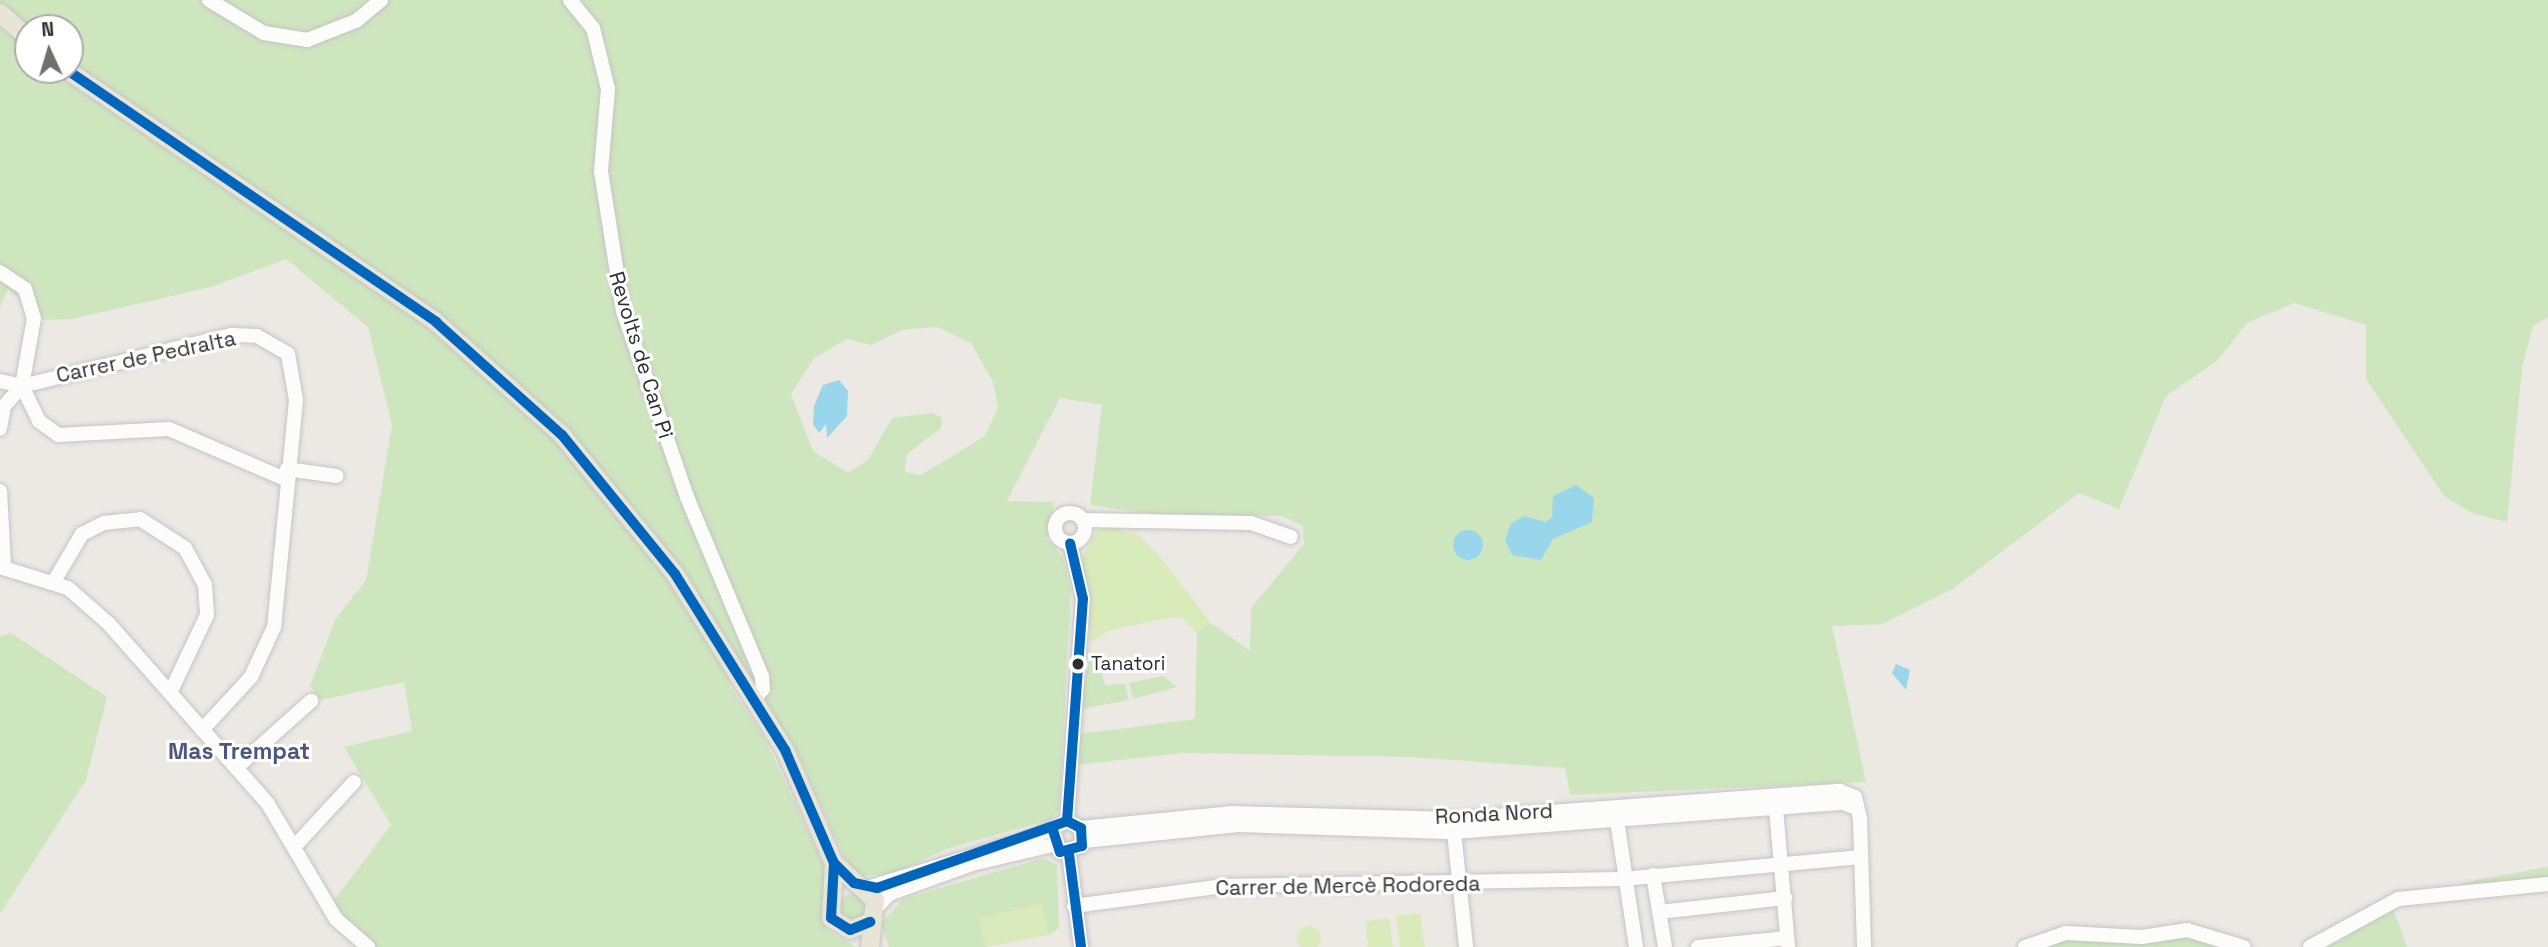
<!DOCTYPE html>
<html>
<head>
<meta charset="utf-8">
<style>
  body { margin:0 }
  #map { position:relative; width:2548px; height:947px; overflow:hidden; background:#ece8e4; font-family:"Space Grotesk",sans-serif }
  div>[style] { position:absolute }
  .green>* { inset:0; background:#cee6be }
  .round { border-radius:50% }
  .pitch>* { inset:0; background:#d9eabb }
  .water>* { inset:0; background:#99d6ec }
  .roads { filter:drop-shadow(0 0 2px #c5c4c5) drop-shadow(0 0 2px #c5c4c5) }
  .minor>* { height:14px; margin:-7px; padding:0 7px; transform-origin:7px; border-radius:7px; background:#fcfcfb }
  .minor>.ring { margin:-7px; padding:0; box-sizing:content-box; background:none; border:14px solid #fcfcfb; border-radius:50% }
  .major>* { height:18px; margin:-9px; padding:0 9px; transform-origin:9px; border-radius:9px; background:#e8e4d6 }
  .bus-1>* { height:10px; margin:-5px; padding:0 5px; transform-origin:5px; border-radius:5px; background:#0065bd }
  .dots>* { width:19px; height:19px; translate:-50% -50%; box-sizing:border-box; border:4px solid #fff; border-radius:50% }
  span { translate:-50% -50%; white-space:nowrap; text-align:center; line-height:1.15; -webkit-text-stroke:6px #fff; paint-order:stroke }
  .bus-label { font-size:19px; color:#2e2e2e }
  .left { translate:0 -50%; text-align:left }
  .street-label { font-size:21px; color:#2e2e2e }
  .neighbourhood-label { font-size:23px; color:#4d5680; font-weight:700 }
  .north { position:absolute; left:14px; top:14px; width:70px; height:70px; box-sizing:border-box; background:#fff; border:2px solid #ababab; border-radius:50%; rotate:356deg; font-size:19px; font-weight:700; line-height:28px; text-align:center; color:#2e2e2e }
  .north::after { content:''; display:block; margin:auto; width:24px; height:32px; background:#706f6e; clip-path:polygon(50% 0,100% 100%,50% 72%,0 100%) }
</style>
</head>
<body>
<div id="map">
  <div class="green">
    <div style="clip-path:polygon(evenodd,0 0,2548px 0,2548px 317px,2533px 326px,2522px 368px,2507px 522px,2474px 514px,2444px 496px,2366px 379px,2366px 325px,2294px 303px,2247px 323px,2218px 360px,2166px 396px,2119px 509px,2079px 493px,1954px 588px,1882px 624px,1832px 626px,1866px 782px,1570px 795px,1565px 768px,1412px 757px,1182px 753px,1076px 765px,1080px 734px,1195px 719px,1197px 633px,1211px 623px,1250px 651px,1251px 608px,1304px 544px,1303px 526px,1282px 516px,1167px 516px,1090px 505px,1102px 405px,1060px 398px,1007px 501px,1054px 502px,1047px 539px,1063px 557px,1071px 591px,1059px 809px,1052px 819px,949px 848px,894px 873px,860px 876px,845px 859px,794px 746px,733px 654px,730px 686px,766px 741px,831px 881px,821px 903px,827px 930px,856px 947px,372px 947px,358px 939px,332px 903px,391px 825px,344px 747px,412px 731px,404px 682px,321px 700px,310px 686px,335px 620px,366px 580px,392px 425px,368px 327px,286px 259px,211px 287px,72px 319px,44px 320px,8px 289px,0 307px,0 0,28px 28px,70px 28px,70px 70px,28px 70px,28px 28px,0 0,937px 327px,971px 343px,993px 382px,998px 407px,985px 436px,921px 475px,905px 472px,907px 454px,941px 428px,942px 418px,933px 413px,892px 418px,868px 460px,848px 473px,813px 451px,791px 394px,814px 358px,847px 339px,871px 345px,902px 330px,937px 327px)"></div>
    <div style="clip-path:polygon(11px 633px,107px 697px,86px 780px,0 914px,0 636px)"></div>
    <div style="clip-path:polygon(1099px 659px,1105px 685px,1125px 684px,1129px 700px,1081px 709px,1088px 662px)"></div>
    <div style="clip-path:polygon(1163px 676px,1177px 687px,1133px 699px,1129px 683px)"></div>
    <div style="clip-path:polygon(1043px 858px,1057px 865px,1059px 928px,1049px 935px,1041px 904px,979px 919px,986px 947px,889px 947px,881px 924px,903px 899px)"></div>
    <div style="clip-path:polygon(2548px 867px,2548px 881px,2458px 892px,2458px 885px,2470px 881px)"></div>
    <div class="round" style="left:839px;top:894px;width:26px;height:26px"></div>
    <div style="clip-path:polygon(2392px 906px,2407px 947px,2326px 947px,2338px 942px)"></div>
    <div style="clip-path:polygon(2187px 935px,2231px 947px,2033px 947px,2058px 938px)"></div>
  </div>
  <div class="pitch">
    <div style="clip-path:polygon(1111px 526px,1139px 536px,1158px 554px,1211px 623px,1197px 633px,1181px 617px,1167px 618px,1108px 631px,1091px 643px,1082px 557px,1099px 528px)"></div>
    <div style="clip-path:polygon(1042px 904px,1049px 935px,986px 947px,979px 919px)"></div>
    <div style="clip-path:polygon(1420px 913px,1425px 947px,1400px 947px,1396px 916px)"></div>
    <div style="clip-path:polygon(1389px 918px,1393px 947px,1368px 947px,1365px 921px)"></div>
    <div class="round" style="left:1297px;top:926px;width:24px;height:24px"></div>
  </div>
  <div class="water">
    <div style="clip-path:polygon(839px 380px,848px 391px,847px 416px,827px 438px,826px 424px,819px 433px,813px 424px,814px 406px,823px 385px)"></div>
    <div style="clip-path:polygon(1576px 485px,1594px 498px,1592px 522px,1553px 539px,1541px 560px,1512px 555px,1505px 540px,1511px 524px,1524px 516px,1546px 522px,1552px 517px,1553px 496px)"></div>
    <div class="round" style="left:1453px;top:530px;width:30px;height:30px"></div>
    <div style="clip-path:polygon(1896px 664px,1910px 670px,1906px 690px,1892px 673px)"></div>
  </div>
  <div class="roads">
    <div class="minor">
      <div style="left:209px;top:0;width:64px;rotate:31deg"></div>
      <div style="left:264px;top:33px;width:44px;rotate:9.2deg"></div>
      <div style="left:307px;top:40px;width:53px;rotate:-21.2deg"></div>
      <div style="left:356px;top:21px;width:33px;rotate:-40deg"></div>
      <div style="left:570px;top:0;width:36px;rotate:51deg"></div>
      <div style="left:593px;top:28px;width:63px;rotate:76.2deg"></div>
      <div style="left:608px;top:89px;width:82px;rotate:94.9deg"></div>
      <div style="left:601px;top:171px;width:142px;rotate:81.1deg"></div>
      <div style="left:623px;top:311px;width:197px;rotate:71deg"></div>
      <div style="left:687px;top:497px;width:194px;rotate:67.3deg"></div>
      <div style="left:762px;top:676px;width:13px;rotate:86deg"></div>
      <div style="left:763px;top:689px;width:15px;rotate:132deg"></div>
      <div style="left:0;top:272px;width:30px;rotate:34deg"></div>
      <div style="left:25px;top:289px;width:30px;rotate:73deg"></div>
      <div style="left:34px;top:318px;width:69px;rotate:100deg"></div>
      <div style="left:22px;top:386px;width:27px;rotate:132deg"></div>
      <div style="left:4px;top:406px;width:23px;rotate:100deg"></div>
      <div style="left:0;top:381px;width:23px;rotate:13deg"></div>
      <div style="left:22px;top:386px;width:216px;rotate:-13.7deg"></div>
      <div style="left:232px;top:335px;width:25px;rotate:2deg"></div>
      <div style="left:257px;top:336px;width:36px;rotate:30deg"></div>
      <div style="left:288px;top:354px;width:47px;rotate:80.1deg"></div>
      <div style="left:296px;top:400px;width:228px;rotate:95.5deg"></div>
      <div style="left:274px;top:627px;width:55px;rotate:114.7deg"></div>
      <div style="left:251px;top:677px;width:72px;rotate:132.8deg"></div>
      <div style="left:22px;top:386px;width:39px;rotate:64deg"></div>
      <div style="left:39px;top:421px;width:24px;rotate:36deg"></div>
      <div style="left:58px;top:435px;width:111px;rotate:-3.1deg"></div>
      <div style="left:169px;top:429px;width:126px;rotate:23.3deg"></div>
      <div style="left:287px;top:469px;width:50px;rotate:8deg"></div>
      <div style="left:0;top:491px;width:75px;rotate:86.9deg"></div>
      <div class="ring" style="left:1055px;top:513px;width:16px;height:16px"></div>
      <div style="left:1083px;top:520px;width:168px;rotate:1deg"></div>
      <div style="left:1251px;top:523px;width:42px;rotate:19.3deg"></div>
      <div style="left:0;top:567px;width:71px;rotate:17.2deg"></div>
      <div style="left:68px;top:588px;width:55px;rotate:41.3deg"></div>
      <div style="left:109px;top:624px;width:240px;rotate:48.5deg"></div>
      <div style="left:268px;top:804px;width:134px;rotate:59.4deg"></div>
      <div style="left:336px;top:919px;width:43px;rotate:41.2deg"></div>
      <div style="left:53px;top:583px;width:57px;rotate:-59.4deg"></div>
      <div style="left:82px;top:534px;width:25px;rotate:-27deg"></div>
      <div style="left:104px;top:523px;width:36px;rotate:-6deg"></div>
      <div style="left:140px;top:519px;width:54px;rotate:32.8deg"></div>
      <div style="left:185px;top:548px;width:42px;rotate:61.6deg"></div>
      <div style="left:205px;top:585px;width:30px;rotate:86deg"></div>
      <div style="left:207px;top:615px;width:86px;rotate:115.4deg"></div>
      <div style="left:236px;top:768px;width:101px;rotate:-41.8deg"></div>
      <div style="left:1776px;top:809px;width:139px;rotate:85deg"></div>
      <div style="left:1617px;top:820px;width:128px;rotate:81.5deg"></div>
      <div style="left:1067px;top:821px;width:223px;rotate:-85.9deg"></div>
      <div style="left:1083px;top:599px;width:57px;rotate:-103.1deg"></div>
      <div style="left:1081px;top:828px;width:150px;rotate:-5.7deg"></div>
      <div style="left:1230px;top:813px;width:225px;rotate:1.5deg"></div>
      <div style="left:1455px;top:819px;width:386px;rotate:-4.2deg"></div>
      <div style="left:1840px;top:791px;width:16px;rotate:22deg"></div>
      <div style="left:1855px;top:797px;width:23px;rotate:77deg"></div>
      <div style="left:1860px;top:819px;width:128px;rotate:88.2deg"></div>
      <div style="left:1454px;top:832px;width:116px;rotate:84deg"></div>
      <div style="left:1084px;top:841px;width:155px;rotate:-5.9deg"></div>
      <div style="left:1238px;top:825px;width:216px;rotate:1.9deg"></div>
      <div style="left:1454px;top:832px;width:390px;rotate:-4.3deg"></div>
      <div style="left:1843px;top:803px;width:14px;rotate:21deg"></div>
      <div style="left:295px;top:846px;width:87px;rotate:-47.3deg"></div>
      <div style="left:1069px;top:854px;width:94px;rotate:82.6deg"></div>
      <div style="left:1653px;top:875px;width:73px;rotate:80.5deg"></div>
      <div style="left:867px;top:888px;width:172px;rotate:-16.9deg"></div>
      <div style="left:1032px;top:838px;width:39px;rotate:-26deg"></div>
      <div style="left:1067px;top:821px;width:16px;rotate:27deg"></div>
      <div style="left:1081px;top:828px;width:18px;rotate:87deg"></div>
      <div style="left:1082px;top:846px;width:23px;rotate:165deg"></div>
      <div style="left:1060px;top:852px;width:23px;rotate:-108deg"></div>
      <div style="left:1074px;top:906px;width:151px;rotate:-7.6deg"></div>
      <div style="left:1224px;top:886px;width:399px;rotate:-1deg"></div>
      <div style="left:1623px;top:879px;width:239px;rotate:-5.3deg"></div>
      <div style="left:876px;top:908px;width:19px;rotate:-47deg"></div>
      <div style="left:889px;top:894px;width:88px;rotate:-19.9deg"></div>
      <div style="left:972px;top:864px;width:83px;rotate:-13.2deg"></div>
      <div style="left:1659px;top:912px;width:127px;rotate:-6.3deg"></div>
      <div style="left:1698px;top:947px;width:89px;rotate:-5.8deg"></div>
      <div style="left:2025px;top:947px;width:43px;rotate:-18.9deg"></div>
      <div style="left:2066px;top:933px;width:76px;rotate:3deg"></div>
      <div style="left:2142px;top:937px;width:46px;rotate:-8.8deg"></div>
      <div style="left:2187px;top:930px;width:59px;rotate:16.6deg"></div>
      <div style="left:2310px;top:947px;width:100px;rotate:-28.6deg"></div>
      <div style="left:2398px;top:899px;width:151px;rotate:-5.7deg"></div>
    </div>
    <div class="major">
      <div style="left:0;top:13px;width:37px;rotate:41deg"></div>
      <div style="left:67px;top:70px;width:447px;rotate:34.3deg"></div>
      <div style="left:436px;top:322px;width:169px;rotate:41.9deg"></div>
      <div style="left:562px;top:435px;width:179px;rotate:50.9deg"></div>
      <div style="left:675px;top:574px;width:208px;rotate:58deg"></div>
      <div style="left:785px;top:750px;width:123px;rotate:66.6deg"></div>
      <div style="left:834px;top:863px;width:55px;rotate:93.1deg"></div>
      <div style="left:831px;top:918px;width:22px;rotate:32deg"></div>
      <div style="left:850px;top:930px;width:22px;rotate:-22deg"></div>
      <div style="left:834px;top:863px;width:55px;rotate:42.1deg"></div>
      <div style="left:875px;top:900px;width:47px;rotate:96.1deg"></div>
    </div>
  </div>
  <div class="bus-1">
    <div style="left:67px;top:70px;width:447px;rotate:34.3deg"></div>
    <div style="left:436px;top:322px;width:169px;rotate:41.9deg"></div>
    <div style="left:562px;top:435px;width:179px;rotate:50.9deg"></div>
    <div style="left:675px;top:574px;width:208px;rotate:58deg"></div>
    <div style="left:785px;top:750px;width:123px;rotate:66.6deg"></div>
    <div style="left:834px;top:863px;width:55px;rotate:93.1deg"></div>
    <div style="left:831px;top:918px;width:22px;rotate:32deg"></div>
    <div style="left:850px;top:930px;width:22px;rotate:-22deg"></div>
    <div style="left:1067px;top:821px;width:223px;rotate:-85.9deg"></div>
    <div style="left:1083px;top:599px;width:57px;rotate:-103.1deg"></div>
    <div style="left:1069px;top:854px;width:94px;rotate:82.6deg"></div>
    <div style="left:834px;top:863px;width:28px;rotate:45deg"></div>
    <div style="left:854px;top:883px;width:24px;rotate:12deg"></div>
    <div style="left:877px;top:888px;width:201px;rotate:-19.4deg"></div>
    <div style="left:1067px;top:821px;width:16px;rotate:27deg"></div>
    <div style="left:1081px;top:828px;width:18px;rotate:87deg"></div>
    <div style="left:1082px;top:846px;width:23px;rotate:165deg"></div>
    <div style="left:1060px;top:852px;width:23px;rotate:-108deg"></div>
  </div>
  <div class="dots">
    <div style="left:1078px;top:664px;background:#2e2e2e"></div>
  </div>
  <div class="bus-label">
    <span class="left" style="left:1091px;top:664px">Tanatori</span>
  </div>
  <div class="street-label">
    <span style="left:641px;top:355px;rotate:73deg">Revolts de Can Pi</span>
    <span style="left:146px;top:357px;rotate:-12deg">Carrer de Pedralta</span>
    <span style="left:1494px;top:814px;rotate:-3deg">Ronda Nord</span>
    <span style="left:1348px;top:886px;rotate:-1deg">Carrer de Mercè Rodoreda</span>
  </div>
  <div class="neighbourhood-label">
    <span style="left:239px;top:751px">Mas Trempat</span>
  </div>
  <div class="north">N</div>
</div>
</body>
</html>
